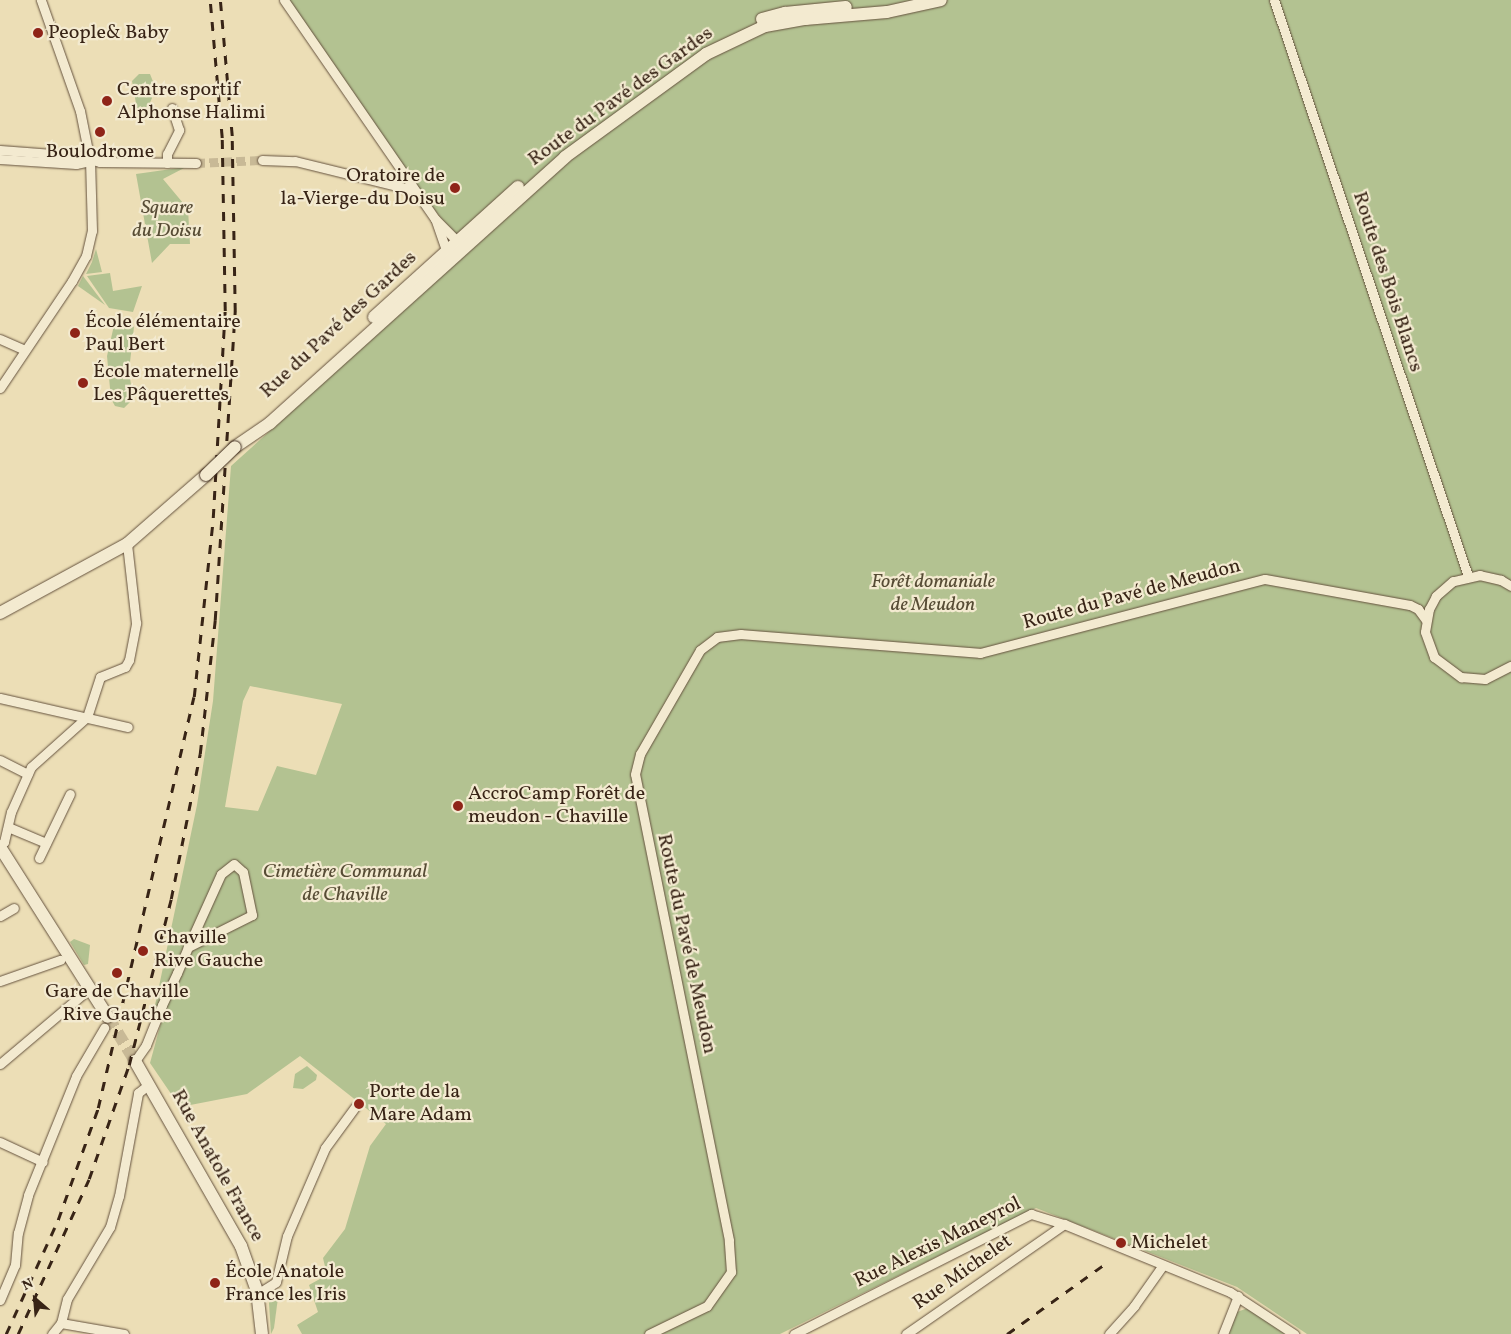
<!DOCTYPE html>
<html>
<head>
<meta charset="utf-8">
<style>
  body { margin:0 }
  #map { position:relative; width:1511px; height:1334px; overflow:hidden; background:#ecdeb6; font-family:Vollkorn,serif }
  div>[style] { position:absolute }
  .green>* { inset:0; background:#b3c291 }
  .street-tunnel>* { height:9px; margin-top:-4.5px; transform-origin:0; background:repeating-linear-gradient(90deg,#c8b996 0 9px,transparent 0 13.5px) }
  .secondary-tunnel>* { height:12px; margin-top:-6px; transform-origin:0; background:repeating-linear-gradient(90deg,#c8b996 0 12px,transparent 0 18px) }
  .roads { filter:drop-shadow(0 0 1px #65523e) drop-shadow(0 0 1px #65523e) }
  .street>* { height:9px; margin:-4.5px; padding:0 4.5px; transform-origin:4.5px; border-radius:4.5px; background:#f3ead0 }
  .secondary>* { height:12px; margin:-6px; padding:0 6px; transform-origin:6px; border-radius:6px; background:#f3ead0 }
  .rail>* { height:2.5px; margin-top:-1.25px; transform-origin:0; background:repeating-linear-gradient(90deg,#382416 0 9px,transparent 0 18px) }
  .bridges { filter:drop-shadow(0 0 1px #382416) drop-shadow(0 0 1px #382416) }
  .secondary-bridge>* { height:12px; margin:-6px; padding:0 6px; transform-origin:6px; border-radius:6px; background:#f3ead0 }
  .dots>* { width:14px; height:14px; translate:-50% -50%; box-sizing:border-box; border:2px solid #f3ead0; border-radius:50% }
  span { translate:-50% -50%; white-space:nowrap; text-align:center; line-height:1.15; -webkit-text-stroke:4.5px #f3ead0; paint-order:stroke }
  .poi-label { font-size:20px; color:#382416 }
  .left { translate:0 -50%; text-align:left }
  .right { translate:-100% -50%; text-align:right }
  .street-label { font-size:20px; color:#382416 }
  .park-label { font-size:20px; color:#574c35; font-style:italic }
  .north { position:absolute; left:10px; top:1274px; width:50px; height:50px; -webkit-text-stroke:4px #f3ead0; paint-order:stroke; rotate:333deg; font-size:14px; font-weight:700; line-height:20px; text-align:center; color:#382416 }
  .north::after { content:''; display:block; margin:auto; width:18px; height:22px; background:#382416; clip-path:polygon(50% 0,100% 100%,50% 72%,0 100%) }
</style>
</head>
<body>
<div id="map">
  <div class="green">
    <div style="clip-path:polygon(evenodd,289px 0,1511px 0,1511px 1334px,1307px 1334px,1237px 1287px,1036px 1208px,780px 1334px,302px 1334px,297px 1325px,318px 1312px,309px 1285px,327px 1275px,323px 1258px,345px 1229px,370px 1146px,386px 1124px,300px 1056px,247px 1094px,180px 1107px,150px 1063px,162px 1019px,153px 1015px,197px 805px,213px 701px,231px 466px,467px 253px,398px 161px,289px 0,250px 686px,342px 704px,316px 775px,277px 766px,258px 811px,225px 807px,243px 701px,250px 686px)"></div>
    <div style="clip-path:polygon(139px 74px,150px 74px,156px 89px,148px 107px,137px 109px,132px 81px)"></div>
    <div style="clip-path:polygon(186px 167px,163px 179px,188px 209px,190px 244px,170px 244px,152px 263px,136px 174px)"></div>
    <div style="clip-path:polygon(96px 249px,102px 272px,86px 274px,92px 262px)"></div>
    <div style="clip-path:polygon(110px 273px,113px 291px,142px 286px,133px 312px,109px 308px,87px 276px)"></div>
    <div style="clip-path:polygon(83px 276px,105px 305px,78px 286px)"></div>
    <div style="clip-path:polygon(115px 321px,129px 323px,134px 327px,129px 371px,133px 399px,124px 408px,115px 406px,111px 399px,107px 356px)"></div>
    <div style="clip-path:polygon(74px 939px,90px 945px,88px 964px,84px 965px,70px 942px)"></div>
    <div style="clip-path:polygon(307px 1066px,317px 1075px,316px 1080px,303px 1089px,293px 1088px,295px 1074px)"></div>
    <div style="clip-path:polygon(279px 1290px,274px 1328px,271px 1334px,269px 1303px)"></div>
    <div style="clip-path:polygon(1248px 1308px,1285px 1334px,1229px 1334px,1237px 1312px)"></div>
  </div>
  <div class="street-tunnel">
    <div style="left:196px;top:163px;width:66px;rotate:-2.6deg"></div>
  </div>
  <div class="secondary-tunnel">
    <div style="left:108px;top:1017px;width:52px;rotate:58.5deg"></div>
  </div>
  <div class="roads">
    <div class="street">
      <div style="left:284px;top:0;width:266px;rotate:55.4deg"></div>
      <div style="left:435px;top:219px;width:31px;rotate:45deg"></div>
      <div style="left:1274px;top:0;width:608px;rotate:71.39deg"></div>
      <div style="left:0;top:150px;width:79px;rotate:4.3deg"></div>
      <div style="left:79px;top:156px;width:22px;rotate:16deg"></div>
      <div style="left:100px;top:162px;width:96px;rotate:0.6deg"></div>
      <div style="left:0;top:159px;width:76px;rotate:3.8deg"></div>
      <div style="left:76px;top:164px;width:14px;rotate:-12deg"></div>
      <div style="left:262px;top:160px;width:33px;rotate:2deg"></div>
      <div style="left:295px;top:161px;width:122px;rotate:13.8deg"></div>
      <div style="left:167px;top:163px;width:9px;rotate:-90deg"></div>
      <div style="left:167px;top:154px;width:27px;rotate:-63deg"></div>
      <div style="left:179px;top:130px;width:23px;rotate:-108deg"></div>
      <div style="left:436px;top:221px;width:31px;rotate:71deg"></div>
      <div style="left:0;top:339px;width:27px;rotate:24deg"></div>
      <div style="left:0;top:388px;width:129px;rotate:-56.1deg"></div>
      <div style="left:72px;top:281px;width:29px;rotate:-61deg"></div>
      <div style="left:86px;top:256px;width:26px;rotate:-77deg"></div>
      <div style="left:92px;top:231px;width:70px;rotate:-91.6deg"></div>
      <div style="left:90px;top:161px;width:51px;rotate:-101.3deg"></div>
      <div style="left:80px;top:111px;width:118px;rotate:-109.4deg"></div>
      <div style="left:1511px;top:586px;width:12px;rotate:-149deg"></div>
      <div style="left:1501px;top:580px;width:22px;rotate:-167deg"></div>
      <div style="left:1480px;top:575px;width:28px;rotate:167deg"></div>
      <div style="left:1453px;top:581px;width:23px;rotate:139deg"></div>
      <div style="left:1436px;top:596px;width:15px;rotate:118deg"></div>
      <div style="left:1429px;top:609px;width:23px;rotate:100deg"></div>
      <div style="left:1425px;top:632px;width:27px;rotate:70deg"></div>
      <div style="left:1434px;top:657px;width:34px;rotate:37deg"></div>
      <div style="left:1461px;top:677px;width:24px;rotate:5deg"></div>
      <div style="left:1485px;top:679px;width:29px;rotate:-27deg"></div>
      <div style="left:0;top:698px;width:131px;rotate:12.8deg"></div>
      <div style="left:0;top:760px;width:31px;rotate:27deg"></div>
      <div style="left:8px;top:827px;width:41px;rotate:22.8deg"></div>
      <div style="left:0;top:845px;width:5px;rotate:-37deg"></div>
      <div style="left:4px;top:842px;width:31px;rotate:-77deg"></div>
      <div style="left:11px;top:812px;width:49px;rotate:-66deg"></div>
      <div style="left:31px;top:767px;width:75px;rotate:-41.8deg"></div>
      <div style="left:87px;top:717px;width:42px;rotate:-72deg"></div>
      <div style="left:100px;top:677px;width:27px;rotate:-22deg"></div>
      <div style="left:125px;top:667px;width:8px;rotate:-60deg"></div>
      <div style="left:129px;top:660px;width:38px;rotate:-79deg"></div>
      <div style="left:136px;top:623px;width:80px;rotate:-96.5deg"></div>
      <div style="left:39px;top:858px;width:71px;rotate:-64.2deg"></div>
      <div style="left:0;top:916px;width:16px;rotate:-30deg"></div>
      <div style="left:0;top:981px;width:64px;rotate:-19.3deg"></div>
      <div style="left:135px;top:1061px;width:19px;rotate:-55deg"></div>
      <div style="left:146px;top:1045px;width:43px;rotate:-68.2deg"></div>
      <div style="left:162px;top:1005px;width:35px;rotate:-65deg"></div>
      <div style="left:177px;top:973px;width:28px;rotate:-67deg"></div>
      <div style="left:188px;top:947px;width:80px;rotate:-65.7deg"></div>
      <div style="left:221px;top:874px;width:16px;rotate:-38deg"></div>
      <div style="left:234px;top:864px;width:12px;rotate:42deg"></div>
      <div style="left:243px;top:872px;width:44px;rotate:78.2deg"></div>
      <div style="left:252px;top:915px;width:72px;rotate:153.4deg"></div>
      <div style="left:0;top:1064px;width:110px;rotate:-40.2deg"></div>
      <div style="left:0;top:1142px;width:47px;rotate:24.9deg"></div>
      <div style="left:257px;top:1294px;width:22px;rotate:-32deg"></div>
      <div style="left:276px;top:1282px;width:47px;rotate:-76.6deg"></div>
      <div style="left:287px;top:1236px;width:96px;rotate:-66.6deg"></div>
      <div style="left:325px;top:1148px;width:51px;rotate:-53.8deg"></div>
      <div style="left:0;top:1300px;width:38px;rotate:-67deg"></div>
      <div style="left:15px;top:1265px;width:32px;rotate:-85deg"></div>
      <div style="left:18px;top:1233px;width:39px;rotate:-75deg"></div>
      <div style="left:28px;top:1195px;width:128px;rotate:-68deg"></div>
      <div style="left:76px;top:1076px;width:56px;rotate:-59.7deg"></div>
      <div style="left:61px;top:1323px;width:64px;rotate:9.9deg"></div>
      <div style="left:52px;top:1334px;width:14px;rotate:-51deg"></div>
      <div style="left:61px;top:1323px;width:25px;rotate:-76deg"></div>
      <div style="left:67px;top:1299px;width:84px;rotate:-59.2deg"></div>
      <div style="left:110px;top:1227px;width:32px;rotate:-74deg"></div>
      <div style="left:119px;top:1196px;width:105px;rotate:-79.5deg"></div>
      <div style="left:138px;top:1093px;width:14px;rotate:-39deg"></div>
      <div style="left:649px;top:1334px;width:64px;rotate:-25.8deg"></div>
      <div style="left:707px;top:1306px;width:42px;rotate:-54.8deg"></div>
      <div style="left:731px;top:1272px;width:32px;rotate:-94deg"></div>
      <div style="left:729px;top:1240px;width:475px;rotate:-101.4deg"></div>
      <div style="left:635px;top:774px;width:21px;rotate:-76deg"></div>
      <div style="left:640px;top:754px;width:120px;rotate:-60deg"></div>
      <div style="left:700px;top:650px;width:21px;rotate:-37deg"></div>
      <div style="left:717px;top:637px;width:24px;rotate:-7deg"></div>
      <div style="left:741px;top:634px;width:240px;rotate:4.5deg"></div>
      <div style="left:980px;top:653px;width:294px;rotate:-14.6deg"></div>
      <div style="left:1265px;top:579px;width:147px;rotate:10.2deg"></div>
      <div style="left:1410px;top:605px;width:9px;rotate:27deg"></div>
      <div style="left:1418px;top:609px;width:14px;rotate:54deg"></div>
      <div style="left:794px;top:1334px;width:266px;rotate:-26.9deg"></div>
      <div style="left:1031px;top:1214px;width:34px;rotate:17deg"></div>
      <div style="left:1064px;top:1224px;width:179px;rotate:22.3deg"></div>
      <div style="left:1230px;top:1292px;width:77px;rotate:33.3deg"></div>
      <div style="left:906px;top:1334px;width:193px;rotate:-34.8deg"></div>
      <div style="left:1109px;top:1334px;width:38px;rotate:-48deg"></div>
      <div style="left:1134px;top:1306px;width:50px;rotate:-54.7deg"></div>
      <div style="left:1223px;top:1334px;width:41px;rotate:-68.5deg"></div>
    </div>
    <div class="secondary">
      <div style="left:762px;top:19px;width:24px;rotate:-15deg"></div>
      <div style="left:785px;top:13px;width:61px;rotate:-5.6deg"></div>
      <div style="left:374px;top:317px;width:194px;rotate:-42.1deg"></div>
      <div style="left:235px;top:447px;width:42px;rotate:-34.4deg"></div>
      <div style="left:270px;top:423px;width:397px;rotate:-42deg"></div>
      <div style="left:565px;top:157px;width:175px;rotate:-36.1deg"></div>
      <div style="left:706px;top:54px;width:65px;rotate:-25.4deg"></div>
      <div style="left:765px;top:26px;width:41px;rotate:-9.9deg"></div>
      <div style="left:805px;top:19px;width:82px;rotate:-4.9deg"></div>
      <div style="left:887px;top:12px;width:55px;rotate:-12.5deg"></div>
      <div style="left:0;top:613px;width:145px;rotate:-28.5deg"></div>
      <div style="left:127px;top:544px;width:105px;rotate:-41.1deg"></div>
      <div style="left:0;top:847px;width:201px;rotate:57.6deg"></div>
      <div style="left:135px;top:1061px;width:213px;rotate:60.2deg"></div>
      <div style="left:241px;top:1246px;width:48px;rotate:70.4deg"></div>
      <div style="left:257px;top:1291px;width:43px;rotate:83.4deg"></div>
    </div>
  </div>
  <div class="rail">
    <div style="left:6px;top:1334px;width:125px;rotate:-65.5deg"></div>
    <div style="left:58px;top:1220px;width:119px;rotate:-70.3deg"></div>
    <div style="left:98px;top:1108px;width:422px;rotate:-76.9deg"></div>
    <div style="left:194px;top:697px;width:180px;rotate:-83.9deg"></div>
    <div style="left:213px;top:518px;width:207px;rotate:-86.7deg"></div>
    <div style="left:225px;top:311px;width:173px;rotate:-91deg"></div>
    <div style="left:222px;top:138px;width:139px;rotate:-95deg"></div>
    <div style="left:18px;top:1334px;width:170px;rotate:-65.4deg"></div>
    <div style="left:89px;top:1179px;width:121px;rotate:-70.7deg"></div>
    <div style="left:129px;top:1065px;width:171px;rotate:-75.8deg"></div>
    <div style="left:171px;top:899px;width:148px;rotate:-78.7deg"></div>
    <div style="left:200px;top:754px;width:135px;rotate:-83.6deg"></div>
    <div style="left:215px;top:620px;width:309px;rotate:-86.3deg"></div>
    <div style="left:235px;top:312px;width:176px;rotate:-91deg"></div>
    <div style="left:232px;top:136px;width:137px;rotate:-95deg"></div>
    <div style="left:1007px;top:1334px;width:117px;rotate:-35.6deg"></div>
  </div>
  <div class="bridges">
    <div class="secondary-bridge">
      <div style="left:206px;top:475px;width:40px;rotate:-44deg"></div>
    </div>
  </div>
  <div class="dots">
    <div style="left:38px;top:33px;background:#8f2418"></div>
    <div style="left:107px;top:101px;background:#8f2418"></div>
    <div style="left:100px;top:132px;background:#8f2418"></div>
    <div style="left:455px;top:188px;background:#8f2418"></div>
    <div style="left:75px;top:333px;background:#8f2418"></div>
    <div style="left:83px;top:383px;background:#8f2418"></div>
    <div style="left:458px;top:806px;background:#8f2418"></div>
    <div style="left:143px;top:951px;background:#8f2418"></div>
    <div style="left:117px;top:973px;background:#8f2418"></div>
    <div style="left:359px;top:1104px;background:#8f2418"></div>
    <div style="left:1121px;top:1243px;background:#8f2418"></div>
    <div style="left:215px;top:1283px;background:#8f2418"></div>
  </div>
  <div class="poi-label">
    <span class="left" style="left:48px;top:33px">People&amp; Baby</span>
    <span class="left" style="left:117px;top:102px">Centre sportif<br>Alphonse Halimi</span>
    <span style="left:100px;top:152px">Boulodrome</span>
    <span class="right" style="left:445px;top:188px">Oratoire de<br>la-Vierge-du Doisu</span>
    <span class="left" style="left:85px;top:334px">École élémentaire<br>Paul Bert</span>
    <span class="left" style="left:93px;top:384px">École maternelle<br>Les Pâquerettes</span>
    <span class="left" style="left:468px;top:806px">AccroCamp Forêt de<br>meudon - Chaville</span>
    <span class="left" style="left:154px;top:950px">Chaville<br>Rive Gauche</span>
    <span style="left:117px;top:1004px">Gare de Chaville<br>Rive Gauche</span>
    <span class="left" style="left:369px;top:1104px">Porte de la<br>Mare Adam</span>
    <span class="left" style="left:1131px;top:1243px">Michelet</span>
    <span class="left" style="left:225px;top:1284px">École Anatole<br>France les Iris</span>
  </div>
  <div class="street-label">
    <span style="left:621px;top:97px;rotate:-36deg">Route du Pavé des Gardes</span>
    <span style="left:1387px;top:282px;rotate:72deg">Route des Bois Blancs</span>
    <span style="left:339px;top:325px;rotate:-43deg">Rue du Pavé des Gardes</span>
    <span style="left:1132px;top:595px;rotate:-15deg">Route du Pavé de Meudon</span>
    <span style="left:686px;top:944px;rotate:78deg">Route du Pavé de Meudon</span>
    <span style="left:217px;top:1166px;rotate:61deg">Rue Anatole France</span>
    <span style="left:938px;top:1243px;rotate:-26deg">Rue Alexis Maneyrol</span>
    <span style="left:963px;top:1273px;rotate:-35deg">Rue Michelet</span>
  </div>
  <div class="park-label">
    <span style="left:167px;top:220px">Square<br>du Doisu</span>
    <span style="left:933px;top:594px">Forêt domaniale<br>de Meudon</span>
    <span style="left:345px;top:884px">Cimetière Communal<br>de Chaville</span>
  </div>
  <div class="north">N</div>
</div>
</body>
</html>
